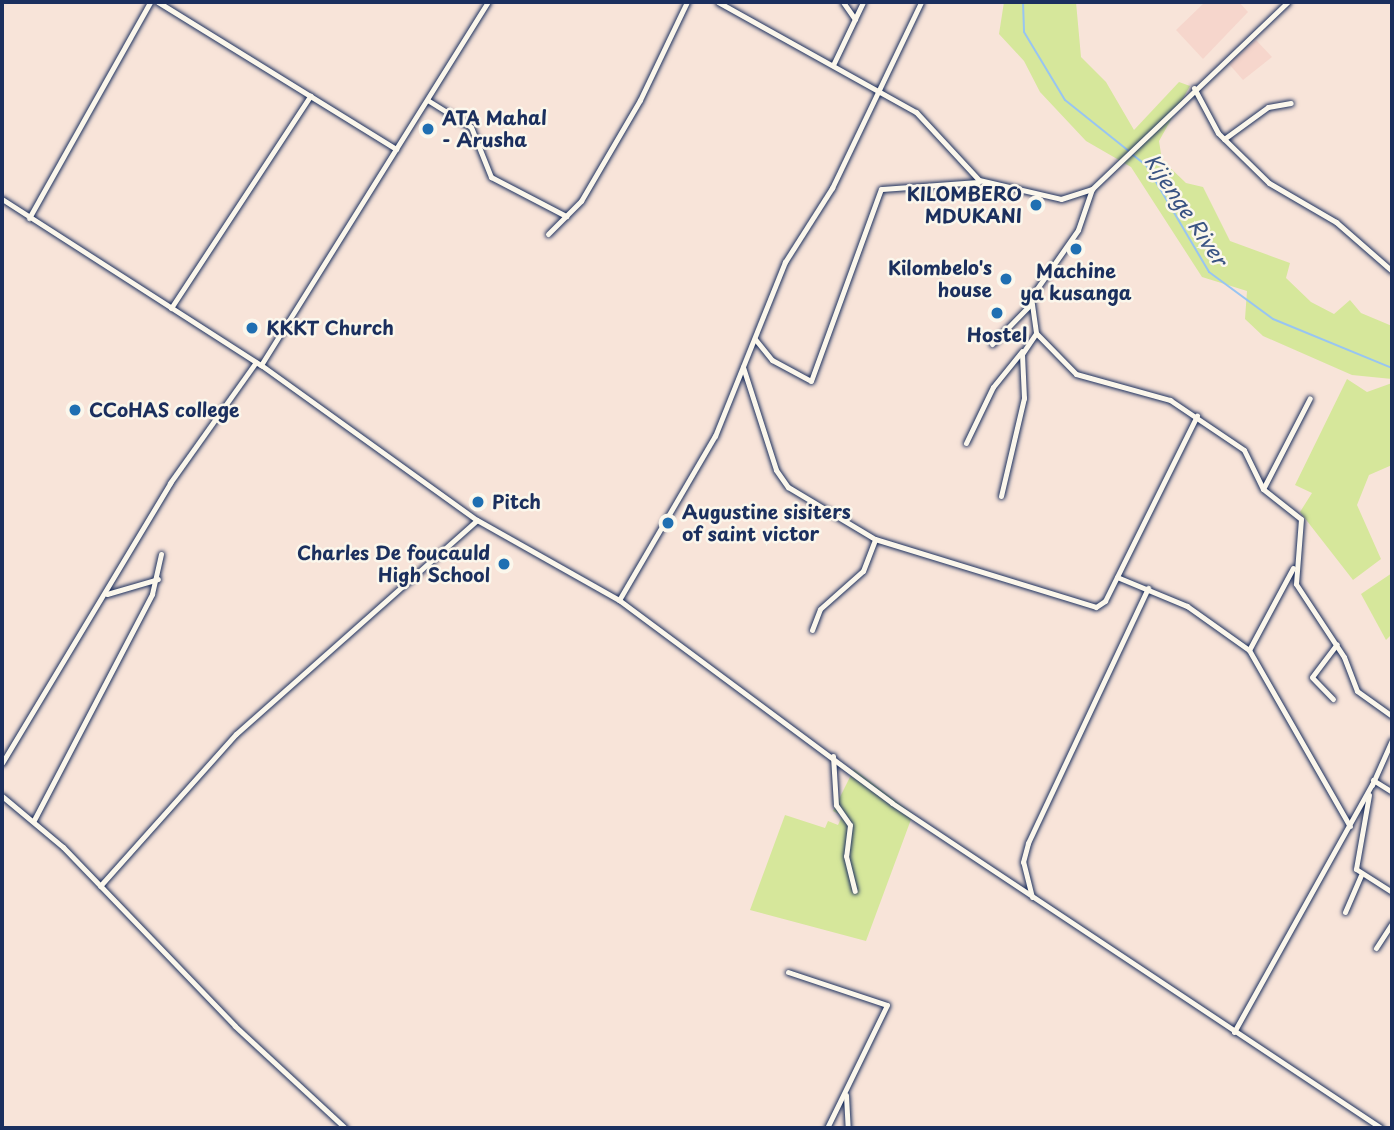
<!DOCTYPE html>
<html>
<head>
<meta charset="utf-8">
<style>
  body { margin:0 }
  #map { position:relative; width:1394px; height:1130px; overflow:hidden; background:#f8e4d9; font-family:"Playpen Sans",sans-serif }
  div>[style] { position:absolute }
  .built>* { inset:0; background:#f6d6cc }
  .green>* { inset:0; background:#d6e79b }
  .stream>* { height:2px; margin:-1px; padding:0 1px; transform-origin:1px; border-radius:1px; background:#98c5f2 }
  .roads { filter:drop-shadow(0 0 2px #1b2f5e) drop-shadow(0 0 2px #1b2f5e) }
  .minor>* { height:5px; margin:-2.5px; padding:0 2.5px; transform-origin:2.5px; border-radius:2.5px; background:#fbf7ec }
  .dots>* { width:19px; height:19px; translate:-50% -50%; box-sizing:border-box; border:4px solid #fbf7ec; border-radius:50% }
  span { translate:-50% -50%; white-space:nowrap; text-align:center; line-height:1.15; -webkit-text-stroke:5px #fbf7ec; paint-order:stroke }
  .poi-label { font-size:19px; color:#1b2f5e; font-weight:700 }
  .left { translate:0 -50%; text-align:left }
  .right { translate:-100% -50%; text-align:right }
  .water-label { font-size:21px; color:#3a5483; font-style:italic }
  .frame { position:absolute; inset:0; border:4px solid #1b2f5e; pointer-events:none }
</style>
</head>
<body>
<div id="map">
  <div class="built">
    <div style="clip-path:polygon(1205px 2px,1239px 2px,1248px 12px,1203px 59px,1176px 30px)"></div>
    <div style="clip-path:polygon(1256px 40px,1272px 57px,1243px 80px,1229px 64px)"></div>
  </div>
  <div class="green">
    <div style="clip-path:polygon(1004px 2px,1076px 2px,1081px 57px,1106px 82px,1134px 130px,1179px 82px,1190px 86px,1159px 141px,1162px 160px,1186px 183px,1203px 187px,1230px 241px,1290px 263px,1286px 278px,1311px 302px,1334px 314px,1350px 300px,1361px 313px,1392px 326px,1392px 379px,1352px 375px,1263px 336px,1245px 319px,1247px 291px,1202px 277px,1131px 167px,1086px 141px,1040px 92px,1024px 61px,999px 34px)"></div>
    <div style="clip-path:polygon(1347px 379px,1367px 392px,1392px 383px,1392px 465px,1369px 475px,1357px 505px,1381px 559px,1353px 580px,1300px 512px,1312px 493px,1295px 485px)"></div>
    <div style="clip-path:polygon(1392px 573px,1392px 634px,1386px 640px,1361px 594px)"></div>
    <div style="clip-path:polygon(854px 769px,913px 814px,866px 941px,750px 910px,785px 815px,825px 828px,828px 821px,838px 825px,842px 816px,833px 811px)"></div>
  </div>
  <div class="stream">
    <div style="left:1023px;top:2px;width:30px;rotate:88deg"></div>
    <div style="left:1024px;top:32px;width:79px;rotate:58.9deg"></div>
    <div style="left:1065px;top:100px;width:82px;rotate:38.6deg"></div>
    <div style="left:1133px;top:155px;width:16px;rotate:38deg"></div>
    <div style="left:1146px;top:165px;width:124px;rotate:59.5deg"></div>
    <div style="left:1209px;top:272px;width:79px;rotate:36.3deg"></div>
    <div style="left:1273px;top:319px;width:129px;rotate:22.4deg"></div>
  </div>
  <div class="roads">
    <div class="minor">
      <div style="left:158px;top:2px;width:280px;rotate:31.7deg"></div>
      <div style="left:718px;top:2px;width:227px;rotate:29.1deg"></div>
      <div style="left:916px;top:112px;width:93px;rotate:47.2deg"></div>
      <div style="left:979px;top:180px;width:84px;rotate:13deg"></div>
      <div style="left:1061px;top:199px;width:33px;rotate:-18deg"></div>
      <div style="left:1092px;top:189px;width:271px;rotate:-43.7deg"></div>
      <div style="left:843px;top:2px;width:21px;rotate:55deg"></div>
      <div style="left:833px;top:65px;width:70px;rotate:-64.5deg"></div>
      <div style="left:1194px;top:88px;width:51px;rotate:61.9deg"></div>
      <div style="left:1218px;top:133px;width:71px;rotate:44.4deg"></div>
      <div style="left:1269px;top:183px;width:78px;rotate:30.2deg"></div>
      <div style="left:1336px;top:222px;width:74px;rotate:41.2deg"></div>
      <div style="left:429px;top:101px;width:49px;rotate:31.8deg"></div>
      <div style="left:471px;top:127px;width:54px;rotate:68.2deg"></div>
      <div style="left:491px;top:177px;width:85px;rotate:27.5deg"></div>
      <div style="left:1224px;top:139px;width:54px;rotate:-36deg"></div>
      <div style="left:1268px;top:107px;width:23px;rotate:-10deg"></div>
      <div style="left:1092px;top:189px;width:43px;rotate:108.9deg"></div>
      <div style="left:1078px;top:230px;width:82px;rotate:125deg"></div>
      <div style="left:1031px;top:297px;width:36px;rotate:82deg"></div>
      <div style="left:1036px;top:333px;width:57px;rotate:45.7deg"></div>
      <div style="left:1076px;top:374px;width:98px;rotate:15.5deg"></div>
      <div style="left:1170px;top:400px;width:89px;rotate:34deg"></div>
      <div style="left:1244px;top:450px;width:43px;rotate:64deg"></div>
      <div style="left:1263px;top:489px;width:48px;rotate:38.3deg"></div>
      <div style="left:1301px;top:519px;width:65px;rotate:94.4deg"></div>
      <div style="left:1296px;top:584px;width:87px;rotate:56.7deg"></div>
      <div style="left:1344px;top:657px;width:36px;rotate:69deg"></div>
      <div style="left:1357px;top:691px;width:43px;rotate:35.5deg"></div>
      <div style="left:2px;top:199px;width:308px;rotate:32.7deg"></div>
      <div style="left:261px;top:365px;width:266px;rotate:35.7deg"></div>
      <div style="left:477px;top:520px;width:163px;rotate:29.4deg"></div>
      <div style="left:619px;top:600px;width:340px;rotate:36.6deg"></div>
      <div style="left:892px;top:803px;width:587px;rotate:33.61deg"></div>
      <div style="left:29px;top:218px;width:248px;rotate:-60.7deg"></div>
      <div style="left:548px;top:234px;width:47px;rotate:-45deg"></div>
      <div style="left:581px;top:201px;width:117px;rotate:-59.7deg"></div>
      <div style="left:640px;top:100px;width:109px;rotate:-64.4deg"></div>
      <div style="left:171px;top:308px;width:254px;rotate:-56.7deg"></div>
      <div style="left:755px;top:339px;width:27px;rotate:51deg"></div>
      <div style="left:772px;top:360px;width:44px;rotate:28.3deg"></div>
      <div style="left:811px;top:381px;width:204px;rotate:-70deg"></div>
      <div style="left:881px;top:189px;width:98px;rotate:-4.1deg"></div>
      <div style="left:992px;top:344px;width:53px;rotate:-45.8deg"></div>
      <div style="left:261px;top:365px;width:428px;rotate:-58deg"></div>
      <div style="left:743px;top:367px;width:108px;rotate:72.2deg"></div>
      <div style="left:776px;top:470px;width:21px;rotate:55deg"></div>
      <div style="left:788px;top:487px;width:101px;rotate:30.9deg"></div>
      <div style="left:875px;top:539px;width:231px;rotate:17.1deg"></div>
      <div style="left:1096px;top:607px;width:11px;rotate:-34deg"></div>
      <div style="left:1105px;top:601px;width:207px;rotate:-63.6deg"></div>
      <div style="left:966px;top:443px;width:62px;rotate:-64.3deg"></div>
      <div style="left:993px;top:387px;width:46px;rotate:-51.1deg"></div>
      <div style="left:1263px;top:489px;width:102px;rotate:-62.7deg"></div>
      <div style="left:1001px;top:496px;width:101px;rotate:-76.8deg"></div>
      <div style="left:1024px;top:398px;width:44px;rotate:-92.6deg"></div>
      <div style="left:1022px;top:354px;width:25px;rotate:-56deg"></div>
      <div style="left:1293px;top:568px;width:93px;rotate:118.2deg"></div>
      <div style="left:1249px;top:650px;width:203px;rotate:60.2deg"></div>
      <div style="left:1117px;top:577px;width:76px;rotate:22.5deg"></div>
      <div style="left:1187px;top:606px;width:76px;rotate:35.4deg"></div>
      <div style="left:107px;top:594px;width:53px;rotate:-16.4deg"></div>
      <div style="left:619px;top:600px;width:190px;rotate:-59.7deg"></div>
      <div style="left:715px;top:436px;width:188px;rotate:-68.1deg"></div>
      <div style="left:785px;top:262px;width:88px;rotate:-57.6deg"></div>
      <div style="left:832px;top:188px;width:206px;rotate:-64.4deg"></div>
      <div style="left:812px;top:630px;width:22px;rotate:-69deg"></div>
      <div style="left:820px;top:609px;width:57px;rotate:-41.5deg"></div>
      <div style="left:863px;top:571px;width:34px;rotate:-69deg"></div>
      <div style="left:1333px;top:699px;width:30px;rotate:-134deg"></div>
      <div style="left:1312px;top:677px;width:41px;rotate:-52.9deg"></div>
      <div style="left:833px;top:756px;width:49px;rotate:86.5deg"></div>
      <div style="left:836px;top:805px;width:24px;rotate:55deg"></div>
      <div style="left:850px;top:825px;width:31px;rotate:97deg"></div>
      <div style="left:846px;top:856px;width:36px;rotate:76deg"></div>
      <div style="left:2px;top:763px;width:327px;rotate:-59deg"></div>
      <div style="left:170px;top:483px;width:148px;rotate:-54.6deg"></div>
      <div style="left:1373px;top:780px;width:22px;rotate:32deg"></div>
      <div style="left:1372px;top:785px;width:49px;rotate:-66deg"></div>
      <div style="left:1369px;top:795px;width:75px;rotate:100deg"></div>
      <div style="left:1356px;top:869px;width:43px;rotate:32.6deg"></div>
      <div style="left:2px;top:796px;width:80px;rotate:39.9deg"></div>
      <div style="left:63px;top:847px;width:248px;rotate:46.1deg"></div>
      <div style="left:235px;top:1026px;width:150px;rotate:42.8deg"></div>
      <div style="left:34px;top:820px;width:255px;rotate:-62.4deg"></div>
      <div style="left:152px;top:594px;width:41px;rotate:-77.3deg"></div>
      <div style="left:100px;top:886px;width:204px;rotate:-48.2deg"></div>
      <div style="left:236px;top:734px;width:322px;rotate:-41.6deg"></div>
      <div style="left:1032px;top:897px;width:36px;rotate:-104deg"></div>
      <div style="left:1023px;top:862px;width:20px;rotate:-75deg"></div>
      <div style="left:1028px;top:843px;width:282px;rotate:-64.8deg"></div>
      <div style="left:1345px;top:912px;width:40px;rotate:-66.6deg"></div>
      <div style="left:1376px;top:948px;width:30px;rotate:-57deg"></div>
      <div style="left:788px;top:972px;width:104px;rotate:18.4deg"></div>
      <div style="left:887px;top:1005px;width:137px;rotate:116deg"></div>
      <div style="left:1234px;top:1032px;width:284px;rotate:-60.9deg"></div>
      <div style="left:846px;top:1095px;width:33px;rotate:87deg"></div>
    </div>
  </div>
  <div class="dots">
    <div style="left:428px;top:129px;background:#1f6fb2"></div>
    <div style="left:1036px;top:205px;background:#1f6fb2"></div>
    <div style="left:1076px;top:249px;background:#1f6fb2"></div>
    <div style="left:1006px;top:279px;background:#1f6fb2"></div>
    <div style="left:997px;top:313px;background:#1f6fb2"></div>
    <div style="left:252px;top:328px;background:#1f6fb2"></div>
    <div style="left:75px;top:410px;background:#1f6fb2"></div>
    <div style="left:478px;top:502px;background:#1f6fb2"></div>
    <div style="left:668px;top:523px;background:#1f6fb2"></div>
    <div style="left:504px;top:564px;background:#1f6fb2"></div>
  </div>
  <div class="poi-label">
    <span class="left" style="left:442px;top:129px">ATA Mahal<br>- Arusha</span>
    <span class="right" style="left:1022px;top:205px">KILOMBERO<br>MDUKANI</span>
    <span class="right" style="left:992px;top:279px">Kilombelo's<br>house</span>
    <span style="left:1076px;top:282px">Machine<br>ya kusanga</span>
    <span class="left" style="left:266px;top:328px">KKKT Church</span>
    <span style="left:997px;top:335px">Hostel</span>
    <span class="left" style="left:89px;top:410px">CCoHAS college</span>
    <span class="left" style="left:492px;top:502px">Pitch</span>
    <span class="left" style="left:682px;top:523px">Augustine sisiters<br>of saint victor</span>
    <span class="right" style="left:490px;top:564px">Charles De foucauld<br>High School</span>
  </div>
  <div class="water-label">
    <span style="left:1187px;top:209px;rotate:56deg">Kijenge River</span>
  </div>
  <div class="frame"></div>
</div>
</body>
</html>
